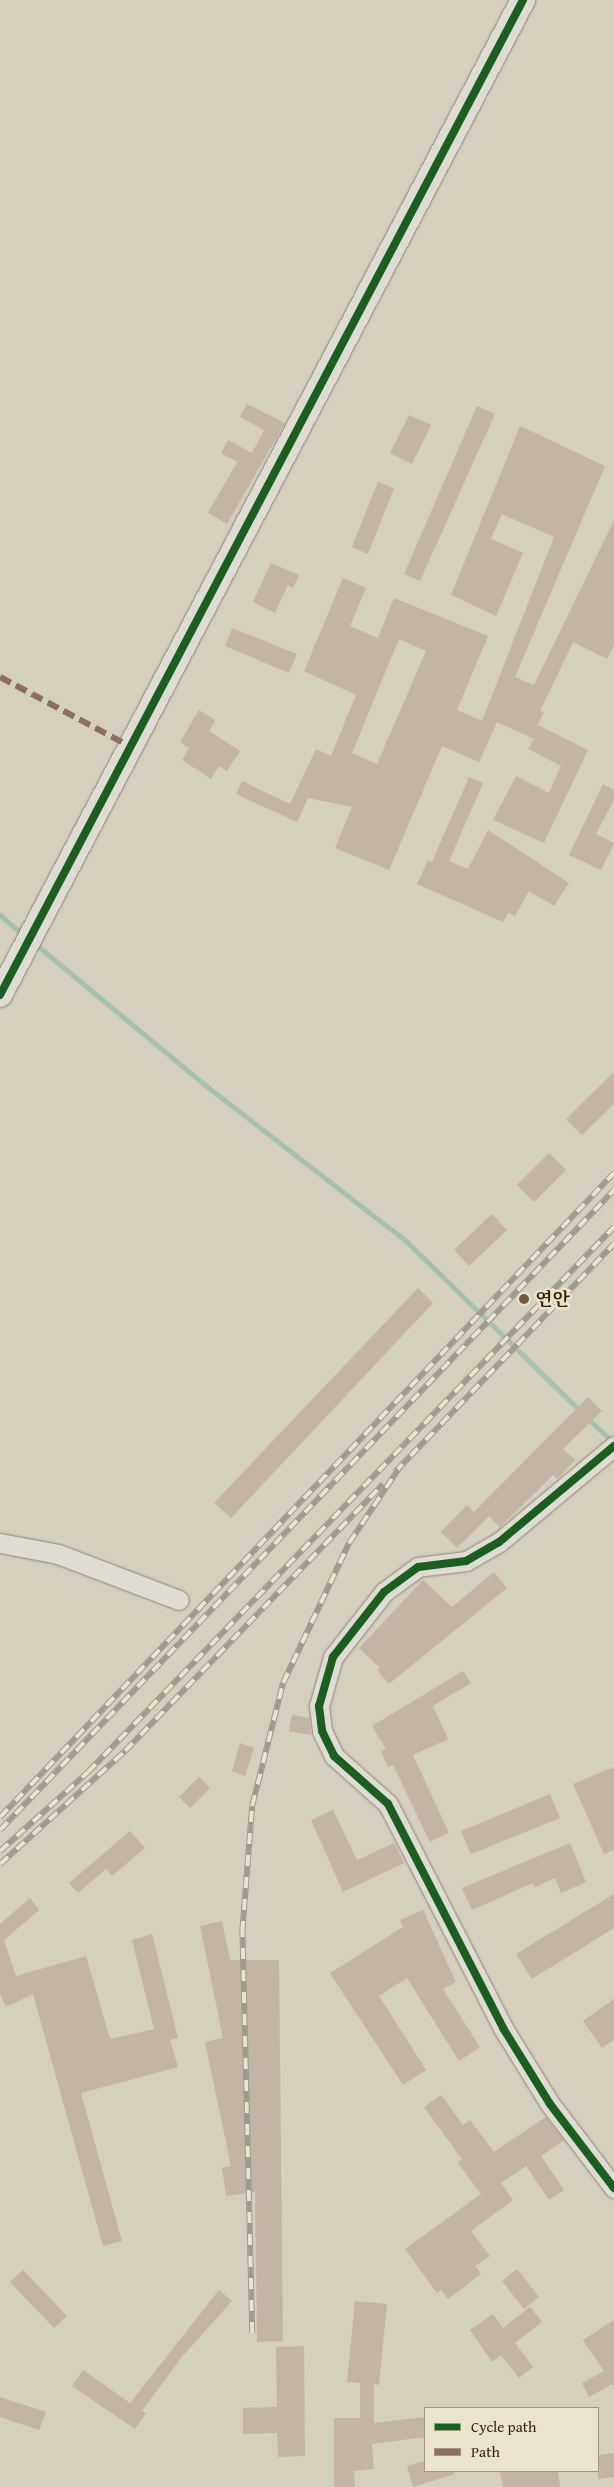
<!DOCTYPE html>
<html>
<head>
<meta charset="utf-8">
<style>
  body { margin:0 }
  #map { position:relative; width:614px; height:2487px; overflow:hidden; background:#d5cfbd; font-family:"Gentium Book Plus","Noto Serif KR",serif }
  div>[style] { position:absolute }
  .stream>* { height:5px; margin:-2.5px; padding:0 2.5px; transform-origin:2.5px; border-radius:2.5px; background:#a8c0ae }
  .building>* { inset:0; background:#c3b4a4 }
  .roads { filter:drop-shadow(0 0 1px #8c8578) drop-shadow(0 0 1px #8c8578) }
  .minor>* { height:19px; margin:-9.5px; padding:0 9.5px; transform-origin:9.5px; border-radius:9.5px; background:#dfddd3 }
  .tertiary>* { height:24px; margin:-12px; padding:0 12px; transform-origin:12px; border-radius:12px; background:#dfddd3 }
  .rail>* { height:5.5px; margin-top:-2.75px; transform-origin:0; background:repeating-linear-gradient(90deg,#eae4ce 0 11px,#9f9a90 0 22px); box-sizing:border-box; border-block:1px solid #9f9a90 }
  .quiet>* { height:6px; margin-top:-3px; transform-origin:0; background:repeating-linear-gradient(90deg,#8d6e63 0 12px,transparent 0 18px) }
  .cycleway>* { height:8px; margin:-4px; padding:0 4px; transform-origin:4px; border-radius:4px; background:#1b5e20 }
  .dots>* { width:14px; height:14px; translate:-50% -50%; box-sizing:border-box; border:2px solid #eae4ce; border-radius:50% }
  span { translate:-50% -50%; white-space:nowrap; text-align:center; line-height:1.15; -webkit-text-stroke:5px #eae4ce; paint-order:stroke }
  .poi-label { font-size:18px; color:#371e01; font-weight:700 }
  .left { translate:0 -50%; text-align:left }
  .legend { position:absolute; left:424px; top:2407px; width:175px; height:65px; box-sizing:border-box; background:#eae4ce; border:1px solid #a2957c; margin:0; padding:6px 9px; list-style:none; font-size:15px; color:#371e01 }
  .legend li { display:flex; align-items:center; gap:10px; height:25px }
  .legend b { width:25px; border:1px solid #a2957c }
</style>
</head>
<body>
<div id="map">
  <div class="stream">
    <div style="left:0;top:915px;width:30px;rotate:41deg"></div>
    <div style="left:34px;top:943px;width:222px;rotate:39.7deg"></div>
    <div style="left:205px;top:1085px;width:254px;rotate:37.8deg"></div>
    <div style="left:406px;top:1241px;width:245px;rotate:44.3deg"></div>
    <div style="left:587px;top:1418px;width:37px;rotate:43deg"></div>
  </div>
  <div class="building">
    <div style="clip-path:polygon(247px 404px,285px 423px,227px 524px,208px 513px,237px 462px,221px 453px,228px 440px,252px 453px,264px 430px,240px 417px)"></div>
    <div style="clip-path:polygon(477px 406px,495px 414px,420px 581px,404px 574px)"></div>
    <div style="clip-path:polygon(409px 415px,431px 425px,412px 464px,390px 453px)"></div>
    <div style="clip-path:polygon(evenodd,520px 426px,605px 466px,515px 677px,534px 685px,614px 520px,614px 645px,607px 659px,573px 642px,540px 711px,544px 712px,538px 725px,588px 750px,544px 843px,493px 820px,516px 776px,549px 793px,561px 766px,528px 749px,534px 739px,497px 722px,479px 762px,442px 746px,389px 870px,335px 848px,352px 807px,308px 798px,297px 822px,236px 794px,242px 781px,290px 804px,316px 749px,331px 756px,356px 695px,304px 671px,343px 578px,366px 588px,350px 626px,378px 638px,394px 598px,488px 636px,457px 710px,482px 721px,554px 537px,502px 514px,491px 539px,523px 553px,496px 616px,451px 595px,520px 426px,399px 639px,426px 651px,377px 764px,352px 753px,399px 639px)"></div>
    <div style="clip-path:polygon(378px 482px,394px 488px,368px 554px,352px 547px)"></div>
    <div style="clip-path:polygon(271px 563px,299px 575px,293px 588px,288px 585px,275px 613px,253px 602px)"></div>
    <div style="clip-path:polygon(232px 628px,297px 654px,289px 673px,225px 646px)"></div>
    <div style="clip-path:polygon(199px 710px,215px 720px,209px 731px,240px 751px,227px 771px,219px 766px,211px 779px,182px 760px,189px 748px,180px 742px)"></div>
    <div style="clip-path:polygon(469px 777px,483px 783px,449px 861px,468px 869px,488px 830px,569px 883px,554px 906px,529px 891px,515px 916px,508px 913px,503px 922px,417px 884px,428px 860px,432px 862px)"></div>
    <div style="clip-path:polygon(603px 784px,614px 790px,614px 800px,596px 834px,614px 843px,601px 870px,569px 855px)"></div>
    <div style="clip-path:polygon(614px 1072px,614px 1104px,582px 1135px,566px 1119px)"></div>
    <div style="clip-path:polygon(549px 1153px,566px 1170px,534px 1202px,517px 1185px)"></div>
    <div style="clip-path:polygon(492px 1214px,507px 1230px,469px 1266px,454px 1250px)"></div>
    <div style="clip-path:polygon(418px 1288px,433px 1303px,231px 1518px,214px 1503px)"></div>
    <div style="clip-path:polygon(588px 1397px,602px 1411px,563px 1449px,575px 1460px,557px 1479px,553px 1475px,500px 1527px,489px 1516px,457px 1548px,441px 1532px,467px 1505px,474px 1512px)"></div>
    <div style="clip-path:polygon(494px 1572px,507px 1588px,389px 1684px,377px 1670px,380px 1668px,359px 1648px,423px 1580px,452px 1607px)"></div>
    <div style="clip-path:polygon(463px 1671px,471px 1683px,433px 1706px,448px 1739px,413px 1755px,449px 1833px,430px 1842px,393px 1765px,388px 1767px,381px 1751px,386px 1749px,372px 1726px)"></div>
    <div style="clip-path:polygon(292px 1715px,309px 1718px,311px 1735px,289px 1731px)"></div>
    <div style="clip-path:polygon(240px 1743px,254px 1748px,245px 1776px,232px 1771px)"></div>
    <div style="clip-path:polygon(614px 1767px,614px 1850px,604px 1854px,573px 1784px)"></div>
    <div style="clip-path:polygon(199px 1777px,210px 1788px,190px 1808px,179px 1797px)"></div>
    <div style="clip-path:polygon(550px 1794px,560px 1818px,471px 1854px,461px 1831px)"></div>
    <div style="clip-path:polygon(333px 1810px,357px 1860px,394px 1843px,404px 1863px,343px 1892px,311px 1820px)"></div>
    <div style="clip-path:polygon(130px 1831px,145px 1848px,112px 1876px,106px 1869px,78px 1893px,69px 1883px)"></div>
    <div style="clip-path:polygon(570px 1843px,586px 1882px,561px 1893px,555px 1878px,535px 1887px,533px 1883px,472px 1910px,462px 1888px)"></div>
    <div style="clip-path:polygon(614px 1894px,614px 1928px,532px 1979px,516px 1954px)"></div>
    <div style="clip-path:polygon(30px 1898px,39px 1910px,4px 1940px,16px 1976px,86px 1956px,110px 2039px,154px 2029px,132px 1940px,152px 1934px,178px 2038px,170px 2040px,178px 2067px,81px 2093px,122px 2241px,103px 2246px,33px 1994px,6px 2007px,0 1994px,0 1924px)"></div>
    <div style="clip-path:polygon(423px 1910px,456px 1982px,443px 1989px,480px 2047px,459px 2061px,407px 1978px,379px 1996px,426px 2070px,403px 2085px,330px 1973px,403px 1927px,400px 1920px)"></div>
    <div style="clip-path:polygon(222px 1921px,230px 1960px,279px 1960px,283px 2341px,257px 2342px,255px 2192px,226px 2196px,222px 2168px,231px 2166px,205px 2042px,223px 2038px,200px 1926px)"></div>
    <div style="clip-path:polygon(614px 1999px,614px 2040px,602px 2048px,583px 2021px)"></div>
    <div style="clip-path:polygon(441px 2095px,463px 2125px,470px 2120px,494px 2152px,546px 2117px,564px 2140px,541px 2156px,564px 2190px,549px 2200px,526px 2166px,501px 2183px,513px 2200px,471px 2231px,490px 2256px,475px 2266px,481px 2274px,448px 2299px,441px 2290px,437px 2293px,405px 2249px,481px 2194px,458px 2163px,462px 2159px,424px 2107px)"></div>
    <div style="clip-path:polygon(517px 2269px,539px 2297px,524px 2309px,502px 2281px)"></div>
    <div style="clip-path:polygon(23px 2270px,67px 2316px,54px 2328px,10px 2282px)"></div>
    <div style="clip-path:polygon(219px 2290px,232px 2301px,181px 2358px,142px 2411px,146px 2413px,135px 2429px,72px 2386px,83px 2370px,130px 2403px)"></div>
    <div style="clip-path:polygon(355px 2301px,387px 2304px,379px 2385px,374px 2384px,374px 2423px,425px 2417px,425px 2437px,372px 2444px,374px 2469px,354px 2471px,355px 2487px,334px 2487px,334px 2418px,360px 2418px,360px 2383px,347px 2382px)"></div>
    <div style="clip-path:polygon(530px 2307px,542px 2322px,515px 2343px,533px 2367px,519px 2378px,501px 2355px,492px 2362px,470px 2330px,493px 2314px,503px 2328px)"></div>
    <div style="clip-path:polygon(614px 2320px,614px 2387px,612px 2384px,589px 2397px,582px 2383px,604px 2371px,583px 2340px)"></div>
    <div style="clip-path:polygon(304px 2346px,305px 2456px,278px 2457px,277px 2433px,243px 2434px,243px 2408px,277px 2407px,276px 2347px)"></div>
    <div style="clip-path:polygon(0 2397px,46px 2412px,39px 2430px,0 2417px)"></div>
    <div style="clip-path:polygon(614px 2453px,614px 2477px,598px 2479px,598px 2455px)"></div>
    <div style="clip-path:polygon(425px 2461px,425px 2471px,454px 2471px,455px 2474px,413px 2487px,407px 2466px)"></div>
    <div style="clip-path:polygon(500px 2471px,558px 2471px,560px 2487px,503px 2487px)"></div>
  </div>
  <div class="roads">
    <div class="minor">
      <div style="left:614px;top:1446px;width:150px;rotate:140.1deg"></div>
      <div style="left:499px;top:1542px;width:38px;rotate:150deg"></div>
      <div style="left:466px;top:1561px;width:48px;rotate:172.9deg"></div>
      <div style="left:418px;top:1567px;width:42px;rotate:143.7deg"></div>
      <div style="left:384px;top:1592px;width:83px;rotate:128.1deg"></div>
      <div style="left:333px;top:1657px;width:51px;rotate:105.9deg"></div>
      <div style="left:319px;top:1706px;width:25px;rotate:83deg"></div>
      <div style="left:322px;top:1731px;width:28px;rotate:64deg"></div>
      <div style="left:334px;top:1756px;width:72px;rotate:41.6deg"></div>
      <div style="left:388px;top:1804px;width:252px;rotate:62.8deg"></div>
      <div style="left:503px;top:2028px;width:89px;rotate:58.3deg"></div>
      <div style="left:550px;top:2104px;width:106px;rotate:52.7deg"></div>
      <div style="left:0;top:1543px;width:59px;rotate:10.7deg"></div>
      <div style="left:58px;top:1554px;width:129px;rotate:20.8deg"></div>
    </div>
    <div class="tertiary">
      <div style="left:0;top:995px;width:1124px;rotate:-62.27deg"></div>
    </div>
  </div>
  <div class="rail">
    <div style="left:395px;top:1472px;width:316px;rotate:-46.2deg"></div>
    <div style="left:0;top:1817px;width:890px;rotate:-46.37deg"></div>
    <div style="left:0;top:1830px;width:887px;rotate:-46.19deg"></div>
    <div style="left:0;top:1851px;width:118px;rotate:-41.9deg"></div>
    <div style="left:88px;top:1772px;width:757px;rotate:-46.02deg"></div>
    <div style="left:0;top:1864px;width:169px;rotate:-42.1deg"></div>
    <div style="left:125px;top:1751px;width:371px;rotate:-46deg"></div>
    <div style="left:252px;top:2333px;width:401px;rotate:-91.4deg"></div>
    <div style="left:242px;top:1932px;width:126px;rotate:-85.5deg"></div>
    <div style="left:252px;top:1806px;width:127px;rotate:-75.9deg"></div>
    <div style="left:283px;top:1683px;width:155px;rotate:-64.8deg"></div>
    <div style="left:349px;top:1543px;width:90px;rotate:-56.3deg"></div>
  </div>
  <div class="quiet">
    <div style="left:0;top:677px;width:149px;rotate:28.1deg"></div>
  </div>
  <div class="cycleway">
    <div style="left:0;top:995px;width:1124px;rotate:-62.27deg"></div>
    <div style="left:614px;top:1446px;width:150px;rotate:140.1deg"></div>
    <div style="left:499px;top:1542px;width:38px;rotate:150deg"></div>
    <div style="left:466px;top:1561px;width:48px;rotate:172.9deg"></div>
    <div style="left:418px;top:1567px;width:42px;rotate:143.7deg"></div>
    <div style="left:384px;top:1592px;width:83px;rotate:128.1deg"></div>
    <div style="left:333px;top:1657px;width:51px;rotate:105.9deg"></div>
    <div style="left:319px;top:1706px;width:25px;rotate:83deg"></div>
    <div style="left:322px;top:1731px;width:28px;rotate:64deg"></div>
    <div style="left:334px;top:1756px;width:72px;rotate:41.6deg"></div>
    <div style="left:388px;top:1804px;width:252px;rotate:62.8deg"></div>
    <div style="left:503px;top:2028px;width:89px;rotate:58.3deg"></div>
    <div style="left:550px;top:2104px;width:106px;rotate:52.7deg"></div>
  </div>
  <div class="dots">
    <div style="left:524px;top:1299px;background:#6e5c43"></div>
  </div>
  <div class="poi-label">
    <span class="left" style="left:535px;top:1299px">연안</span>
  </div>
  <ul class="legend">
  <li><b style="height:6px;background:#1b5e20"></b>Cycle path</li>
  <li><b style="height:6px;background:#8d6e63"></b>Path</li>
  </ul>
</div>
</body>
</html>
